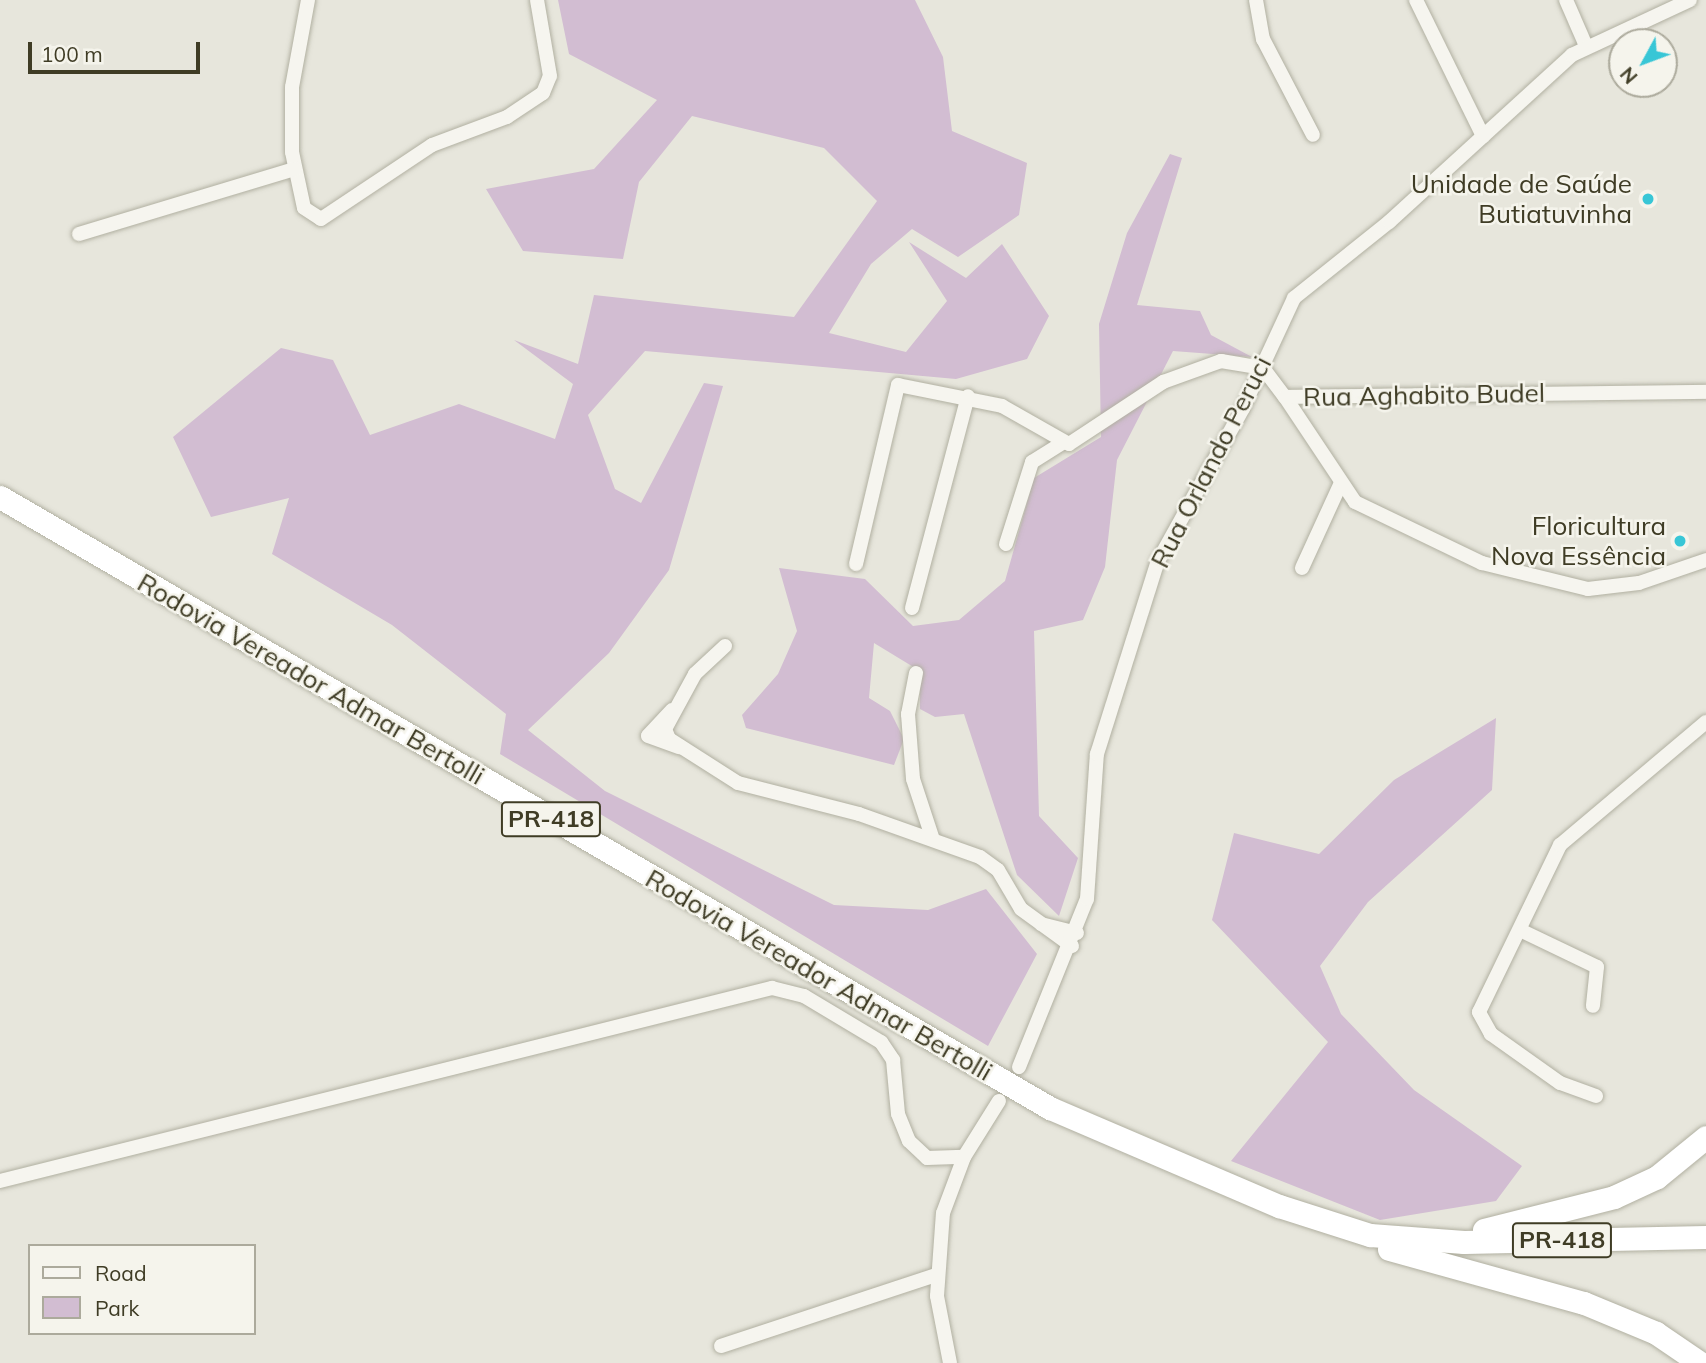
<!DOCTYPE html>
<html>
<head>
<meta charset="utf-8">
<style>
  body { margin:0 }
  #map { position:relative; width:1706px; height:1363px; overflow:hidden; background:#e7e6dc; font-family:Mulish,sans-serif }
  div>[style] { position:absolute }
  .green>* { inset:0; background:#d2bdd2 }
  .roads { filter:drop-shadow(0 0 2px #b1b0a1) drop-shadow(0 0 2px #b1b0a1) }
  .minor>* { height:14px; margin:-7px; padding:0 7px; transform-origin:7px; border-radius:7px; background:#f6f5ef }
  .trunk>* { height:23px; margin:-11.5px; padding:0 11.5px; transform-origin:11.5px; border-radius:11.5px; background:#fff }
  .dots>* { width:19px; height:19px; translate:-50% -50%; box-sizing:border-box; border:4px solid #f5f4ec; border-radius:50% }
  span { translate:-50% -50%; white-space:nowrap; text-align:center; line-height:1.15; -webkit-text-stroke:5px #f5f4ec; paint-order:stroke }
  .shield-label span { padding:2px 5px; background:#f5f4ec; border:2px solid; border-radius:5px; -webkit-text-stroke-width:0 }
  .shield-label { font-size:24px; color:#3f3c25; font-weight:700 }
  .poi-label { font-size:26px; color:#3f3c25 }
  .right { translate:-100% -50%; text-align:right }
  .street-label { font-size:26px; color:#3f3c25 }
  .legend { position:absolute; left:28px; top:1244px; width:228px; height:91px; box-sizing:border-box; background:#f5f4ec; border:2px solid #acaa9c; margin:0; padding:9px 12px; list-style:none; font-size:21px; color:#3f3c25 }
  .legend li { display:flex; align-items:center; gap:14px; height:35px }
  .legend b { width:35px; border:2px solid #acaa9c }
  .north { position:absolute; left:1608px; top:28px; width:70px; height:70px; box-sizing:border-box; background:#f5f4ec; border:2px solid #acaa9c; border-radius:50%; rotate:229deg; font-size:19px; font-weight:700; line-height:28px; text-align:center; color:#3f3c25 }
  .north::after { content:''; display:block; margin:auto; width:24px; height:32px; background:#38c6d6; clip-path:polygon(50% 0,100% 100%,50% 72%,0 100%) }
  .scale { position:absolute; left:28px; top:42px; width:172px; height:32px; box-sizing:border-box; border:4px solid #3f3c25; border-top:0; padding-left:9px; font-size:21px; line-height:24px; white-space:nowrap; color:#3f3c25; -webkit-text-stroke:5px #f5f4ec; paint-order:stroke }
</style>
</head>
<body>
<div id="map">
  <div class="green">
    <div style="clip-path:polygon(558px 0,915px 0,943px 57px,952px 131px,1027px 163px,1019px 215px,958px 257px,912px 229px,871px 264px,829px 333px,906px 352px,947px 301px,909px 242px,966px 278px,1002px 244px,1049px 316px,1027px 359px,956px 379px,645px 351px,588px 415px,615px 489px,641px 503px,704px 383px,723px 386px,669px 570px,609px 653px,528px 730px,605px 791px,834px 905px,928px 910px,986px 889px,1037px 954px,988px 1046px,500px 754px,506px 714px,392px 625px,272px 554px,289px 498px,211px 517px,173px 437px,281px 348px,333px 360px,370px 435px,459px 404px,555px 439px,573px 384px,514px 340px,578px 364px,594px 295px,794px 317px,877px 201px,824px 148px,692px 116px,639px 182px,623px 259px,523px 251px,486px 189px,594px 169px,657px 100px,569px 54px)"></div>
    <div style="clip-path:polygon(1170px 154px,1182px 158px,1137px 305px,1200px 311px,1211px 335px,1252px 357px,1173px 351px,1117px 460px,1105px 567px,1083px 620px,1034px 631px,1039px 816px,1078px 858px,1059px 916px,1017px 875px,964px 714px,935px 717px,920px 709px,920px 671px,874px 643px,869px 698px,890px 711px,904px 739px,894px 765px,746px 728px,742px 715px,778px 674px,797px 631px,779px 568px,865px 579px,913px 626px,959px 620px,1005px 581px,1034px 478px,1101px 437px,1099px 324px,1127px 233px)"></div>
    <div style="clip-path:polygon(1496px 718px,1492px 790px,1368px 902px,1320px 966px,1341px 1014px,1414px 1090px,1522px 1166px,1496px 1201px,1380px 1220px,1231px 1161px,1328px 1042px,1212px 920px,1234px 833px,1319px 854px,1394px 780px)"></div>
  </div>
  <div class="roads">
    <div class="minor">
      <div style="left:308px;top:0;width:88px;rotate:100.4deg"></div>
      <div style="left:292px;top:87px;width:65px;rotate:90deg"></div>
      <div style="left:292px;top:152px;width:57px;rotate:77.9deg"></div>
      <div style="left:304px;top:208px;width:20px;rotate:33deg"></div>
      <div style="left:321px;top:219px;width:133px;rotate:-33.7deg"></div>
      <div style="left:432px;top:145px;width:80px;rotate:-20.5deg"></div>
      <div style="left:507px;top:117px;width:43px;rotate:-33.7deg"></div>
      <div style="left:543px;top:93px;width:18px;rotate:-68deg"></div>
      <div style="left:550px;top:76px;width:77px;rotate:-99.7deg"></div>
      <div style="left:1256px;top:0;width:40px;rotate:80deg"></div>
      <div style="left:1263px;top:39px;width:108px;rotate:62.5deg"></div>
      <div style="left:1416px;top:0;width:152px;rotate:63.8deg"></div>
      <div style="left:1566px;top:0;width:50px;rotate:66.5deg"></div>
      <div style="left:79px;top:234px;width:225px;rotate:-16.8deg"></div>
      <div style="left:1285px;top:397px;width:126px;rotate:56.3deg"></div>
      <div style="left:1355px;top:502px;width:141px;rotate:25.7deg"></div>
      <div style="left:1482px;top:563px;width:109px;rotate:13.8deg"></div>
      <div style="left:1588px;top:589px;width:51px;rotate:-6.7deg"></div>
      <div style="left:1639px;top:583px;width:71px;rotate:-18.9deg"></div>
      <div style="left:1006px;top:544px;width:86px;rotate:-72.4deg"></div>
      <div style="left:1032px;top:462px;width:36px;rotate:-32deg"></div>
      <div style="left:856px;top:564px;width:184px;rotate:-76.8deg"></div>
      <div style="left:898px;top:385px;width:106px;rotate:11.4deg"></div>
      <div style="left:1002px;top:406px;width:77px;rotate:29.6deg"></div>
      <div style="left:1069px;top:444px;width:113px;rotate:-33.4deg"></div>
      <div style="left:1163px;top:382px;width:62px;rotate:-19.9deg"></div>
      <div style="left:1221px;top:361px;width:43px;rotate:9.5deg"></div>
      <div style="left:1263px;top:368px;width:36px;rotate:53deg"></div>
      <div style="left:1285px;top:397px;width:421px;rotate:-0.7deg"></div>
      <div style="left:1302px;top:568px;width:91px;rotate:-65.4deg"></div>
      <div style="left:912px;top:608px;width:219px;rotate:-75.2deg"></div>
      <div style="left:725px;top:646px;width:41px;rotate:137deg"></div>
      <div style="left:695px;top:674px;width:63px;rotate:118.6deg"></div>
      <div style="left:665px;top:729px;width:11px;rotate:68deg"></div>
      <div style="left:669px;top:739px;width:82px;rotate:32.5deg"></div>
      <div style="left:738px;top:783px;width:125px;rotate:14.4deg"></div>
      <div style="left:859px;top:814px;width:128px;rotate:19.6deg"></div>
      <div style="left:980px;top:857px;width:22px;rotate:36deg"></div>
      <div style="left:998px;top:870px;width:45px;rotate:59.5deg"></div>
      <div style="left:1021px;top:909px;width:63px;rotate:36deg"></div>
      <div style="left:916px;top:673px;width:42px;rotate:101deg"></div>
      <div style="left:908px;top:714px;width:65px;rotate:85.6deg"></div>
      <div style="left:913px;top:779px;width:64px;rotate:71.8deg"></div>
      <div style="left:672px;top:710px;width:35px;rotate:133deg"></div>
      <div style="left:648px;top:736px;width:33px;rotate:20deg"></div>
      <div style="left:1041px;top:924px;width:37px;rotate:14deg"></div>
      <div style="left:1522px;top:931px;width:83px;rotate:25.6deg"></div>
      <div style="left:1597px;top:967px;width:39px;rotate:96deg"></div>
      <div style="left:1019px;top:1067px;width:181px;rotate:-68deg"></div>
      <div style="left:1087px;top:899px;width:145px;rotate:-86.1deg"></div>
      <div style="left:1097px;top:754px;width:202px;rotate:-72.5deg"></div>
      <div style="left:1158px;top:561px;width:175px;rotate:-60.9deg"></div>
      <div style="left:1243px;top:408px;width:121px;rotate:-65.1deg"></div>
      <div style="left:1294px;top:298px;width:122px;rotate:-38.7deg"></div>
      <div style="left:1389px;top:222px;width:248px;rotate:-42.4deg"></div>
      <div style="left:1572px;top:55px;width:130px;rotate:-25deg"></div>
      <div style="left:1596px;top:1096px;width:38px;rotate:-160deg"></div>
      <div style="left:1560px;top:1083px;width:85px;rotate:-144.6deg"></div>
      <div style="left:1491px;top:1034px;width:25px;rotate:-119deg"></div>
      <div style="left:1479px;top:1012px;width:186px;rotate:-64.1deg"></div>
      <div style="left:1560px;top:845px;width:191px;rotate:-40.1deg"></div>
      <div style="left:0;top:1181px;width:796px;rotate:-14.04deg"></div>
      <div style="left:772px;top:988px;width:33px;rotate:14deg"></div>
      <div style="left:804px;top:996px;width:90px;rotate:30.9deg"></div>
      <div style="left:881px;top:1042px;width:22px;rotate:56deg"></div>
      <div style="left:893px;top:1060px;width:54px;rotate:84.7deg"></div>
      <div style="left:898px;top:1114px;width:29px;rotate:68deg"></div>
      <div style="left:909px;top:1141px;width:25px;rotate:43deg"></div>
      <div style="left:927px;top:1158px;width:37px;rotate:-2deg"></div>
      <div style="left:721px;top:1346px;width:226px;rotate:-18.3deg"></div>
      <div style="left:950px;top:1363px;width:68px;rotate:-101deg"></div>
      <div style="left:937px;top:1296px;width:83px;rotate:-85.9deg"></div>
      <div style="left:943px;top:1213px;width:60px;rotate:-69.4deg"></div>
      <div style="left:964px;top:1157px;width:66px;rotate:-58deg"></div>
    </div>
    <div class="trunk">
      <div style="left:0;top:497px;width:1215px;rotate:30.2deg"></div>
      <div style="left:1050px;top:1108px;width:249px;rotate:23.2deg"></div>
      <div style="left:1279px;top:1206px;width:96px;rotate:17.7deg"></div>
      <div style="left:1370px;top:1235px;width:94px;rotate:4.3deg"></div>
      <div style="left:1464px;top:1242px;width:242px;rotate:-1.2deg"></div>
      <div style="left:1484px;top:1230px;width:134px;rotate:-14.2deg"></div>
      <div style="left:1614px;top:1197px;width:47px;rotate:-24.9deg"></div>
      <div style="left:1657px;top:1177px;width:63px;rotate:-39.2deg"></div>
      <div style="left:1389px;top:1249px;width:202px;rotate:15.5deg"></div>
      <div style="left:1584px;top:1303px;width:78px;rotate:22.6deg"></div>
      <div style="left:1656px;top:1333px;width:53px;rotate:34.3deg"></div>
    </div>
  </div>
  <div class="dots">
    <div style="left:1648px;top:199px;background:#38c6d6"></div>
    <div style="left:1680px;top:541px;background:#38c6d6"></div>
  </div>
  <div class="shield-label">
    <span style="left:551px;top:819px">PR-418</span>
    <span style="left:1562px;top:1240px">PR-418</span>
  </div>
  <div class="poi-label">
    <span class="right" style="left:1632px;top:199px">Unidade de Saúde<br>Butiatuvinha</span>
    <span class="right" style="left:1666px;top:541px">Floricultura<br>Nova Essência</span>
  </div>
  <div class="street-label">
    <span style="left:1424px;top:395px;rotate:-1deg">Rua Aghabito Budel</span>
    <span style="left:1211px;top:462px;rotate:-63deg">Rua Orlando Peruci</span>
    <span style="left:311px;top:679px;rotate:30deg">Rodovia Vereador Admar Bertolli</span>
    <span style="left:819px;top:975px;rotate:30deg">Rodovia Vereador Admar Bertolli</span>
  </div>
  <ul class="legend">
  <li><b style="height:9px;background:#f6f5ef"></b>Road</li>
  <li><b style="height:19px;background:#d2bdd2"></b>Park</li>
  </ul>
  <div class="north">N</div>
  <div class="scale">100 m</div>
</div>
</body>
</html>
